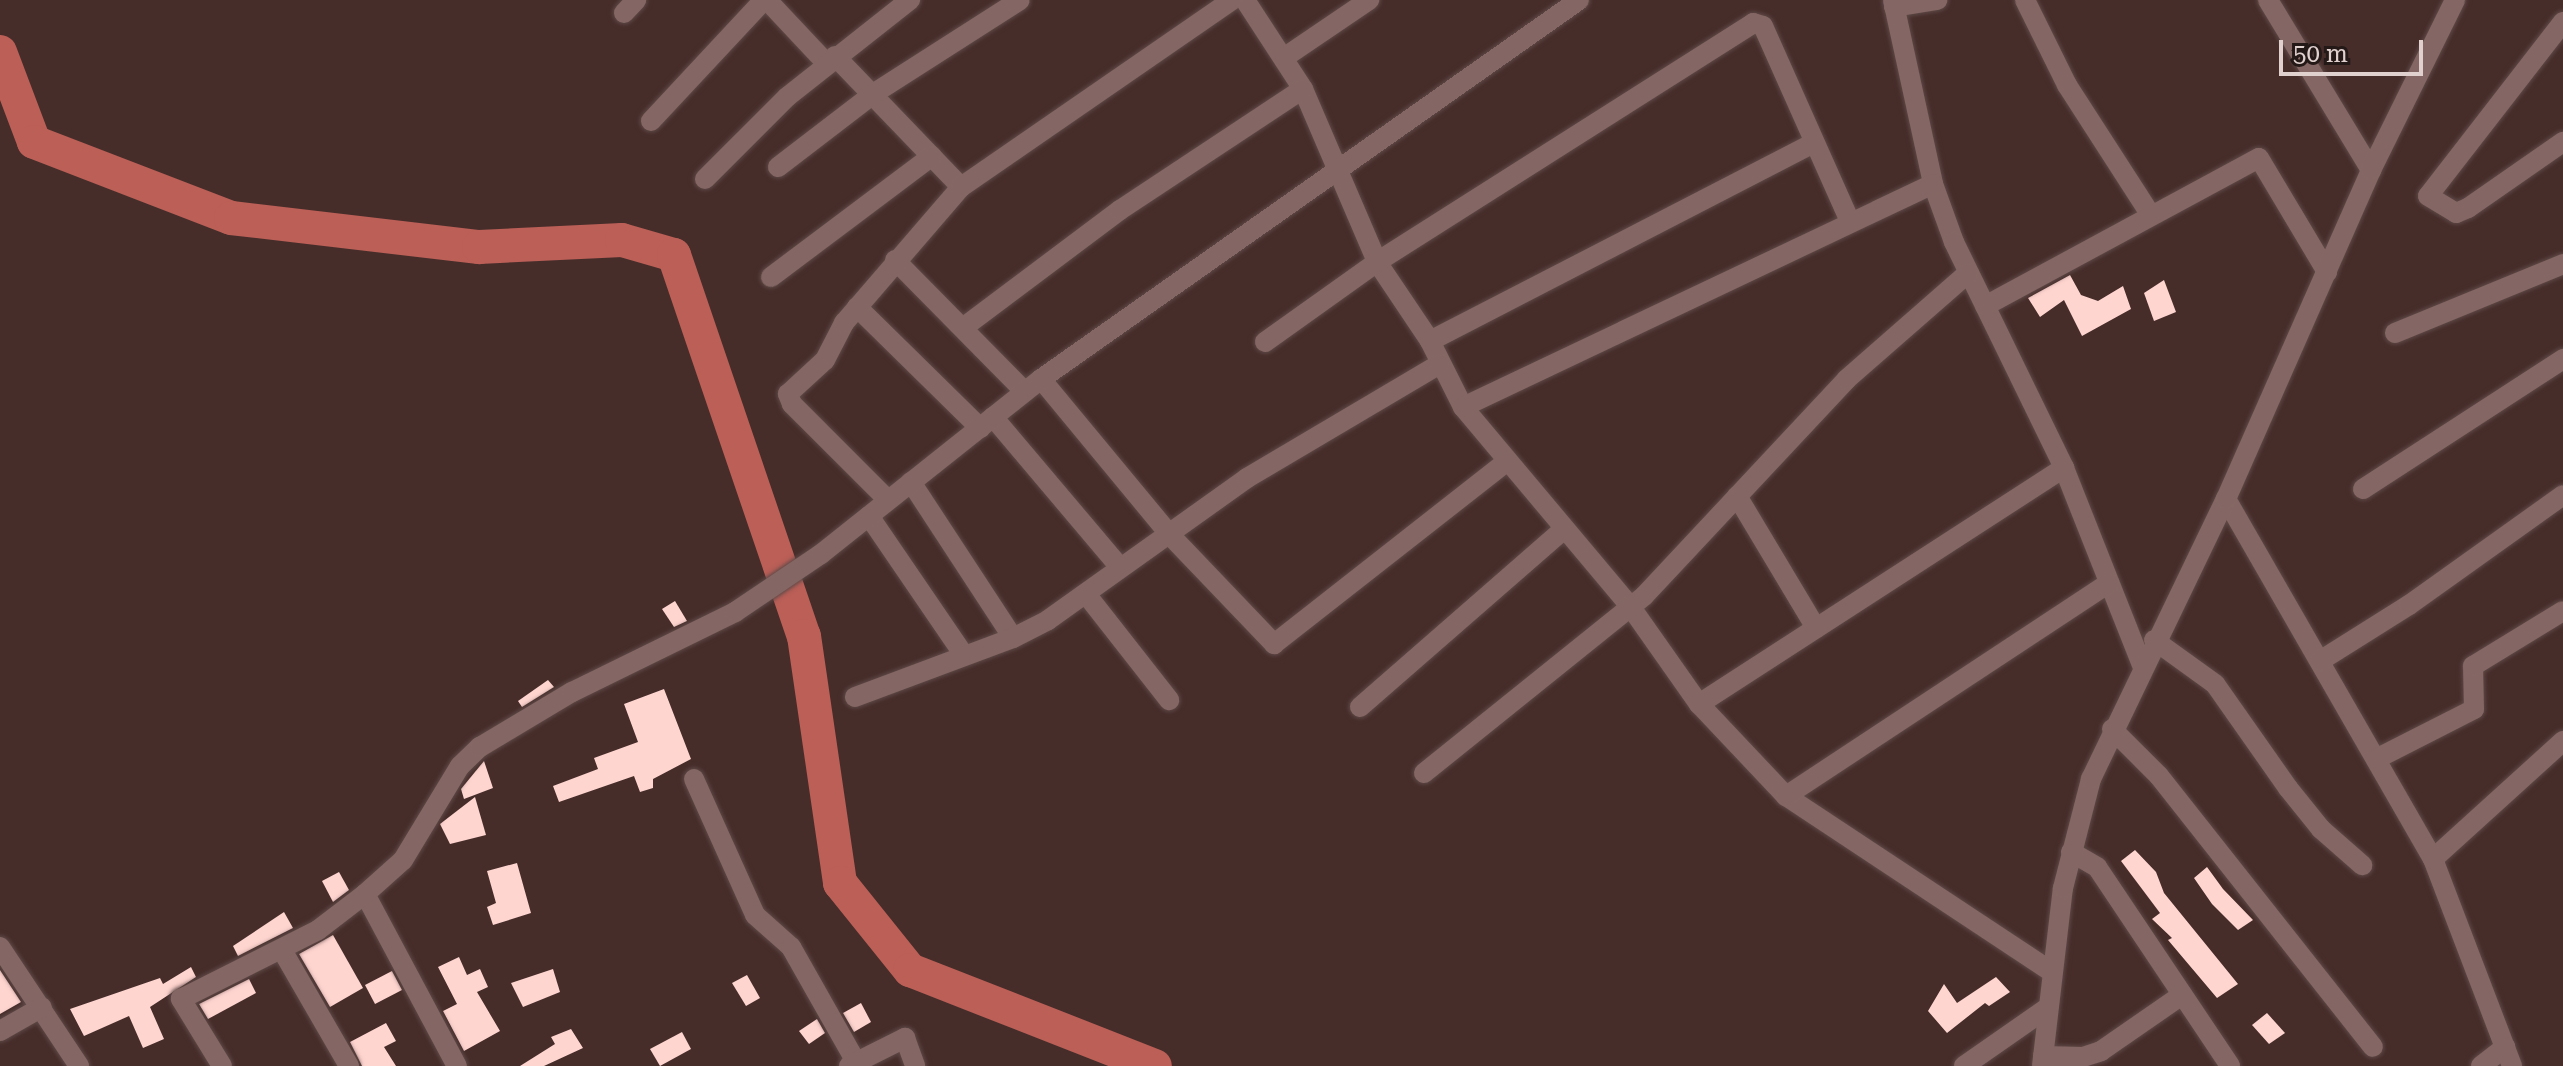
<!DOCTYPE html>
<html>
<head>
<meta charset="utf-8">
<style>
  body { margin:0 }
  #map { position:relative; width:2563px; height:1066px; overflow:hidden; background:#462d2a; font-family:"Roboto Serif",serif }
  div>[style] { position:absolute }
  .river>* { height:34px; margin:-17px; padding:0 17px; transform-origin:17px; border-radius:17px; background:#bb5f57 }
  .building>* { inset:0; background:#ffd5d0 }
  .roads { filter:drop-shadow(0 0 2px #5e4947) drop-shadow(0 0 2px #5e4947) }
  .minor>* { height:20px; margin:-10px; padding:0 10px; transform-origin:10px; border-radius:10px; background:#846764 }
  span { translate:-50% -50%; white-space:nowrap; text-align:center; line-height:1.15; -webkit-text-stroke:8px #241917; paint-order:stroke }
  .scale { position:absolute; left:2279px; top:40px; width:144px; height:36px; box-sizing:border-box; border:4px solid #e0d0ce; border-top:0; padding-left:10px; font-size:24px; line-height:28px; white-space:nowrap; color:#e0d0ce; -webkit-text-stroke:6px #241917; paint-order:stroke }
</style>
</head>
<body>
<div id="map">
  <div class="river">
    <div style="left:0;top:52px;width:96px;rotate:69.3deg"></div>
    <div style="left:34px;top:142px;width:211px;rotate:21.1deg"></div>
    <div style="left:231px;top:218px;width:250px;rotate:6.7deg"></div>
    <div style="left:479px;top:247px;width:143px;rotate:-2.8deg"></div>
    <div style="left:622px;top:240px;width:54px;rotate:16.1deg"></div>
    <div style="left:674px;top:255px;width:403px;rotate:71.2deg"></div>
    <div style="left:804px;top:636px;width:250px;rotate:81.7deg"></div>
    <div style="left:840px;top:883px;width:112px;rotate:51.2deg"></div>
    <div style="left:910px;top:970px;width:263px;rotate:21.4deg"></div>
  </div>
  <div class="building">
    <div style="clip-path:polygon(2070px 275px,2081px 295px,2098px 301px,2123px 286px,2131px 309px,2082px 336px,2064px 300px,2040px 317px,2028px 298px)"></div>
    <div style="clip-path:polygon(2164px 280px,2176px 312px,2154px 321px,2144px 293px)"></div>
    <div style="clip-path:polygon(675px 601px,687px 621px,674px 627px,662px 609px)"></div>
    <div style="clip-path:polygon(548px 680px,554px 687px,522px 707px,518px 701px)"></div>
    <div style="clip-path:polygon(664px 689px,691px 759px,653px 779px,653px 788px,640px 792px,634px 776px,559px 802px,553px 786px,598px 769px,594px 758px,638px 742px,624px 704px)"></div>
    <div style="clip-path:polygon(484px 761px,493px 788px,464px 799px,461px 789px)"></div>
    <div style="clip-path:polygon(475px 797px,486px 835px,450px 844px,440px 824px)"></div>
    <div style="clip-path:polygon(2135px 850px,2156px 872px,2164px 893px,2238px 984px,2217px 998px,2168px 940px,2172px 938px,2152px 919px,2160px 913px,2121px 861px)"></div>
    <div style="clip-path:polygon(517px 863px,531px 913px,493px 925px,487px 907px,496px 903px,487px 871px)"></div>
    <div style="clip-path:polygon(2207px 867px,2223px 889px,2253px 920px,2238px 930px,2212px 904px,2194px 878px)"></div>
    <div style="clip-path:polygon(339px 872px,349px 890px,333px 902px,322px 881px)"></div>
    <div style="clip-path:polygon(284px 912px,293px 928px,238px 956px,233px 946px)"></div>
    <div style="clip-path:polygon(333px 935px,363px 988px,330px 1007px,299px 954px)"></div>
    <div style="clip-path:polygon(459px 957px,467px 975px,480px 969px,488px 987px,477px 992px,500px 1031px,464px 1051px,443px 1011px,457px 1004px,438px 967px)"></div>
    <div style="clip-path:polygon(191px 967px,196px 977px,150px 1007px,164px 1039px,143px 1048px,129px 1016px,84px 1036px,70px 1009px,160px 978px,163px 984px)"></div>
    <div style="clip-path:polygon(553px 969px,560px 992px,523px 1007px,511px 983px)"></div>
    <div style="clip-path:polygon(0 970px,21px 1002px,0 1014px)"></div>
    <div style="clip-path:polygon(392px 971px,402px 990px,375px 1004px,365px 985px)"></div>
    <div style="clip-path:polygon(747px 975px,760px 998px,746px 1006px,732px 983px)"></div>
    <div style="clip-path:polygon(1996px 977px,2010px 992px,1989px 1006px,1985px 1003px,1947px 1033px,1928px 1011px,1944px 984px,1957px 1003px)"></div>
    <div style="clip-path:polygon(249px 979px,256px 993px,208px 1019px,199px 1004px)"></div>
    <div style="clip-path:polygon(861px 1003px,871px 1022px,854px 1032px,843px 1013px)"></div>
    <div style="clip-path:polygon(2267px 1013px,2285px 1033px,2269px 1044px,2252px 1025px)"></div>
    <div style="clip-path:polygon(817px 1019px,825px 1033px,809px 1044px,799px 1031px)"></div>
    <div style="clip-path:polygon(386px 1023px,396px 1041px,384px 1047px,396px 1066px,362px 1066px,350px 1042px)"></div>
    <div style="clip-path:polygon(571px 1029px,583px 1048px,544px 1066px,520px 1066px,555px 1044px,551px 1037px)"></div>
    <div style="clip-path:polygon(682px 1032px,691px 1049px,660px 1066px,650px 1049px)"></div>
  </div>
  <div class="roads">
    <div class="minor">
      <div style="left:767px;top:0;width:88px;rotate:46.8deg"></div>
      <div style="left:1245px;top:0;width:106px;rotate:56.9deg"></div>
      <div style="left:1303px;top:89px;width:188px;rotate:66.8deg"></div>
      <div style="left:1377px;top:262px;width:95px;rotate:56.1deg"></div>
      <div style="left:1430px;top:341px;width:74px;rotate:63.4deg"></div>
      <div style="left:1463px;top:407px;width:260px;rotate:50deg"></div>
      <div style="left:1630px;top:606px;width:120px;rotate:54.9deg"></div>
      <div style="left:1699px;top:704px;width:127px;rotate:46.6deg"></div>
      <div style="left:1786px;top:796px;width:315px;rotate:33.5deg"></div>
      <div style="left:1893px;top:0;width:188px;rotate:77.7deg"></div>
      <div style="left:1933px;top:184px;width:62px;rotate:70.1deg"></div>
      <div style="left:1954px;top:242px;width:251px;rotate:64deg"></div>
      <div style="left:2064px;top:468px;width:212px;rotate:68.4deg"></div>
      <div style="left:2025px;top:0;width:95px;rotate:63.7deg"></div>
      <div style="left:2067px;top:85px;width:153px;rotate:57.2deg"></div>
      <div style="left:2268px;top:0;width:199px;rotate:58.8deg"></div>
      <div style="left:1894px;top:7px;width:44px;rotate:-9.2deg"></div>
      <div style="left:624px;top:13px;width:18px;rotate:-47deg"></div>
      <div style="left:2563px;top:22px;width:220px;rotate:127.8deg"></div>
      <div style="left:2428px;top:196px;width:33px;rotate:31deg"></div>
      <div style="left:2456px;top:213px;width:13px;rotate:-23deg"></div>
      <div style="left:2468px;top:208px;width:116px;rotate:-34.8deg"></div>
      <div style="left:835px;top:56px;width:182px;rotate:46.1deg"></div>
      <div style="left:1285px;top:57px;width:102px;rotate:-34.2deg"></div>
      <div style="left:651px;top:121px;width:166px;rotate:-47deg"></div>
      <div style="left:778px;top:167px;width:120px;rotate:-37.5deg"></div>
      <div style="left:873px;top:94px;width:174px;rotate:-32.6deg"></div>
      <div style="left:705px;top:179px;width:116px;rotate:-45deg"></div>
      <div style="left:787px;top:97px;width:157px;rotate:-38.3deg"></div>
      <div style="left:895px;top:260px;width:185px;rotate:45.4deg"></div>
      <div style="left:771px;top:277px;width:201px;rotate:-36.9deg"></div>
      <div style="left:1985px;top:306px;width:311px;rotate:-28.4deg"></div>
      <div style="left:2259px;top:158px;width:133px;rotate:59.2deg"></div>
      <div style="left:857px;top:307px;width:173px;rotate:44.5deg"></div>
      <div style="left:964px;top:327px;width:195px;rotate:-36.9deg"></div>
      <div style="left:1120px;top:210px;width:219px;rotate:-33.5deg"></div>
      <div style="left:2395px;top:333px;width:182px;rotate:-22.3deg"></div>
      <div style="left:1430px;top:341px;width:432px;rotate:-27.3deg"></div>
      <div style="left:1265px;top:342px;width:138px;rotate:-35.5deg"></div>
      <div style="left:1377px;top:262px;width:446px;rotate:-32.4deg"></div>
      <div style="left:1753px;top:23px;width:10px;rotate:17deg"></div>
      <div style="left:1763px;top:26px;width:214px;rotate:66deg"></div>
      <div style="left:1041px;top:379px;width:202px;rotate:50.4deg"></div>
      <div style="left:1170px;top:535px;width:151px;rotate:46.3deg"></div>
      <div style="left:1274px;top:644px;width:296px;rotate:-38.1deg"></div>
      <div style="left:1463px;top:407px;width:520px;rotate:-25.38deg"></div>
      <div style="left:993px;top:417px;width:195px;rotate:49.8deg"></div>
      <div style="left:911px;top:482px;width:186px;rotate:56.8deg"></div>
      <div style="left:2363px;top:489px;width:239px;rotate:-33deg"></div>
      <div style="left:1737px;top:496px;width:154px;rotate:59.1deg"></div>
      <div style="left:2226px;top:499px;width:415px;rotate:60.1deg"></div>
      <div style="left:2433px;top:859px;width:222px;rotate:69.1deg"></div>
      <div style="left:888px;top:500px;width:136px;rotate:-135deg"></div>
      <div style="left:792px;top:404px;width:11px;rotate:-112deg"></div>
      <div style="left:788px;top:394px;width:50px;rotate:-42.6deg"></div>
      <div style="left:825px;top:360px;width:42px;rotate:-62.8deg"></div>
      <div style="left:844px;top:323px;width:179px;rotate:-49.3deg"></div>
      <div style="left:961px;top:187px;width:329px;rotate:-34.6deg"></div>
      <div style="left:869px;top:516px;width:167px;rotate:55.7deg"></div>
      <div style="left:1086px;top:594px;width:135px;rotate:51.9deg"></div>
      <div style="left:2154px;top:640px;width:75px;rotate:35.8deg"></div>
      <div style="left:2215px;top:684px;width:127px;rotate:54.9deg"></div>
      <div style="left:2288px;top:788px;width:53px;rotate:51.2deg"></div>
      <div style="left:2321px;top:829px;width:55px;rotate:41.3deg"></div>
      <div style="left:2320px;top:661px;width:105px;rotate:-32.2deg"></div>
      <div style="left:2409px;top:605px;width:189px;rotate:-35.5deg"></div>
      <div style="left:855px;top:697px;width:169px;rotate:-20.5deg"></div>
      <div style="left:1013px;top:638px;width:39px;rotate:-27deg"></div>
      <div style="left:1048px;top:620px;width:244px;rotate:-35.5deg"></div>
      <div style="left:1247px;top:478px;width:224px;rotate:-30.6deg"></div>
      <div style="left:1699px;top:704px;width:435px;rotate:-32.9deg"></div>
      <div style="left:1360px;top:707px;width:271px;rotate:-41.1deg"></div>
      <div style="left:2112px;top:729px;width:66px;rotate:45deg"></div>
      <div style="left:2159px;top:776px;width:345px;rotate:51.7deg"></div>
      <div style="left:2376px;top:759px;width:110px;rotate:-27deg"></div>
      <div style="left:2474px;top:709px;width:43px;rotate:-91.3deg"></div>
      <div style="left:2473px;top:666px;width:105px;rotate:-31.4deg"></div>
      <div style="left:1424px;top:773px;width:282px;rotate:-38.8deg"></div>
      <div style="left:1644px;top:596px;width:297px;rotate:-46.9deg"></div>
      <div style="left:1847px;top:379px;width:161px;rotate:-41.2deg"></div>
      <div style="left:694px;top:779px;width:149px;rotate:65.8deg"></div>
      <div style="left:755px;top:915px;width:48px;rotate:41.6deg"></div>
      <div style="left:791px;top:947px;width:132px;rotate:60.5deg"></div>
      <div style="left:1786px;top:796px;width:387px;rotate:-33.4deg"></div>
      <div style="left:2071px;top:852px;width:30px;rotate:30deg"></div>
      <div style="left:2097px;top:867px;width:239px;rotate:56.2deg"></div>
      <div style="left:2433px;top:859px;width:176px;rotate:-42.2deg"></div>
      <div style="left:365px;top:894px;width:195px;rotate:61.9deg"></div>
      <div style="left:0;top:947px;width:143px;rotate:56.4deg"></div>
      <div style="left:282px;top:950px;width:134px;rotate:60deg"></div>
      <div style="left:0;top:1031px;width:48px;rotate:-29.7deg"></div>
      <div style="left:2043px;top:1056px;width:40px;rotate:1.4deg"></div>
      <div style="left:2083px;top:1057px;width:19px;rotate:-18deg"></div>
      <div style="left:2101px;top:1051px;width:98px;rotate:-34.7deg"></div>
      <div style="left:222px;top:1066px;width:79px;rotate:-121.5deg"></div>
      <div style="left:181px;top:999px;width:153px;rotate:-26.7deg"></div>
      <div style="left:318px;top:930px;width:59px;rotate:-37.5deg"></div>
      <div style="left:365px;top:894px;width:51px;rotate:-41.8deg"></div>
      <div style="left:403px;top:860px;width:110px;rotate:-58.8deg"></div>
      <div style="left:460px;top:766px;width:28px;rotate:-44deg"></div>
      <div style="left:480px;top:747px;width:107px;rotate:-30.9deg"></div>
      <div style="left:572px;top:692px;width:182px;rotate:-26.1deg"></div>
      <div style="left:735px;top:612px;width:104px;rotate:-34deg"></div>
      <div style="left:821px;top:554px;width:281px;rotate:-38.5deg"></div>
      <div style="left:1041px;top:379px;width:658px;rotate:-35.16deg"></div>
      <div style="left:849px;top:1066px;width:63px;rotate:-26.6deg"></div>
      <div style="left:905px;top:1038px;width:30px;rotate:70deg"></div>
      <div style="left:1964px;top:1066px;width:101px;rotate:-34.9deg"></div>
      <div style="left:2042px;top:1066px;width:179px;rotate:-83.3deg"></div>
      <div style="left:2063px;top:888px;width:113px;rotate:-75.6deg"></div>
      <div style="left:2091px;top:779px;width:311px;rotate:-64.3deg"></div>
      <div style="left:2226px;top:499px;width:360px;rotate:-66.2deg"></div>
      <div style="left:2371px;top:170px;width:190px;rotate:-63.7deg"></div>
      <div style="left:2481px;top:1066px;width:31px;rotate:-38deg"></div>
    </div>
  </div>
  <div class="scale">50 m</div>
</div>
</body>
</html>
